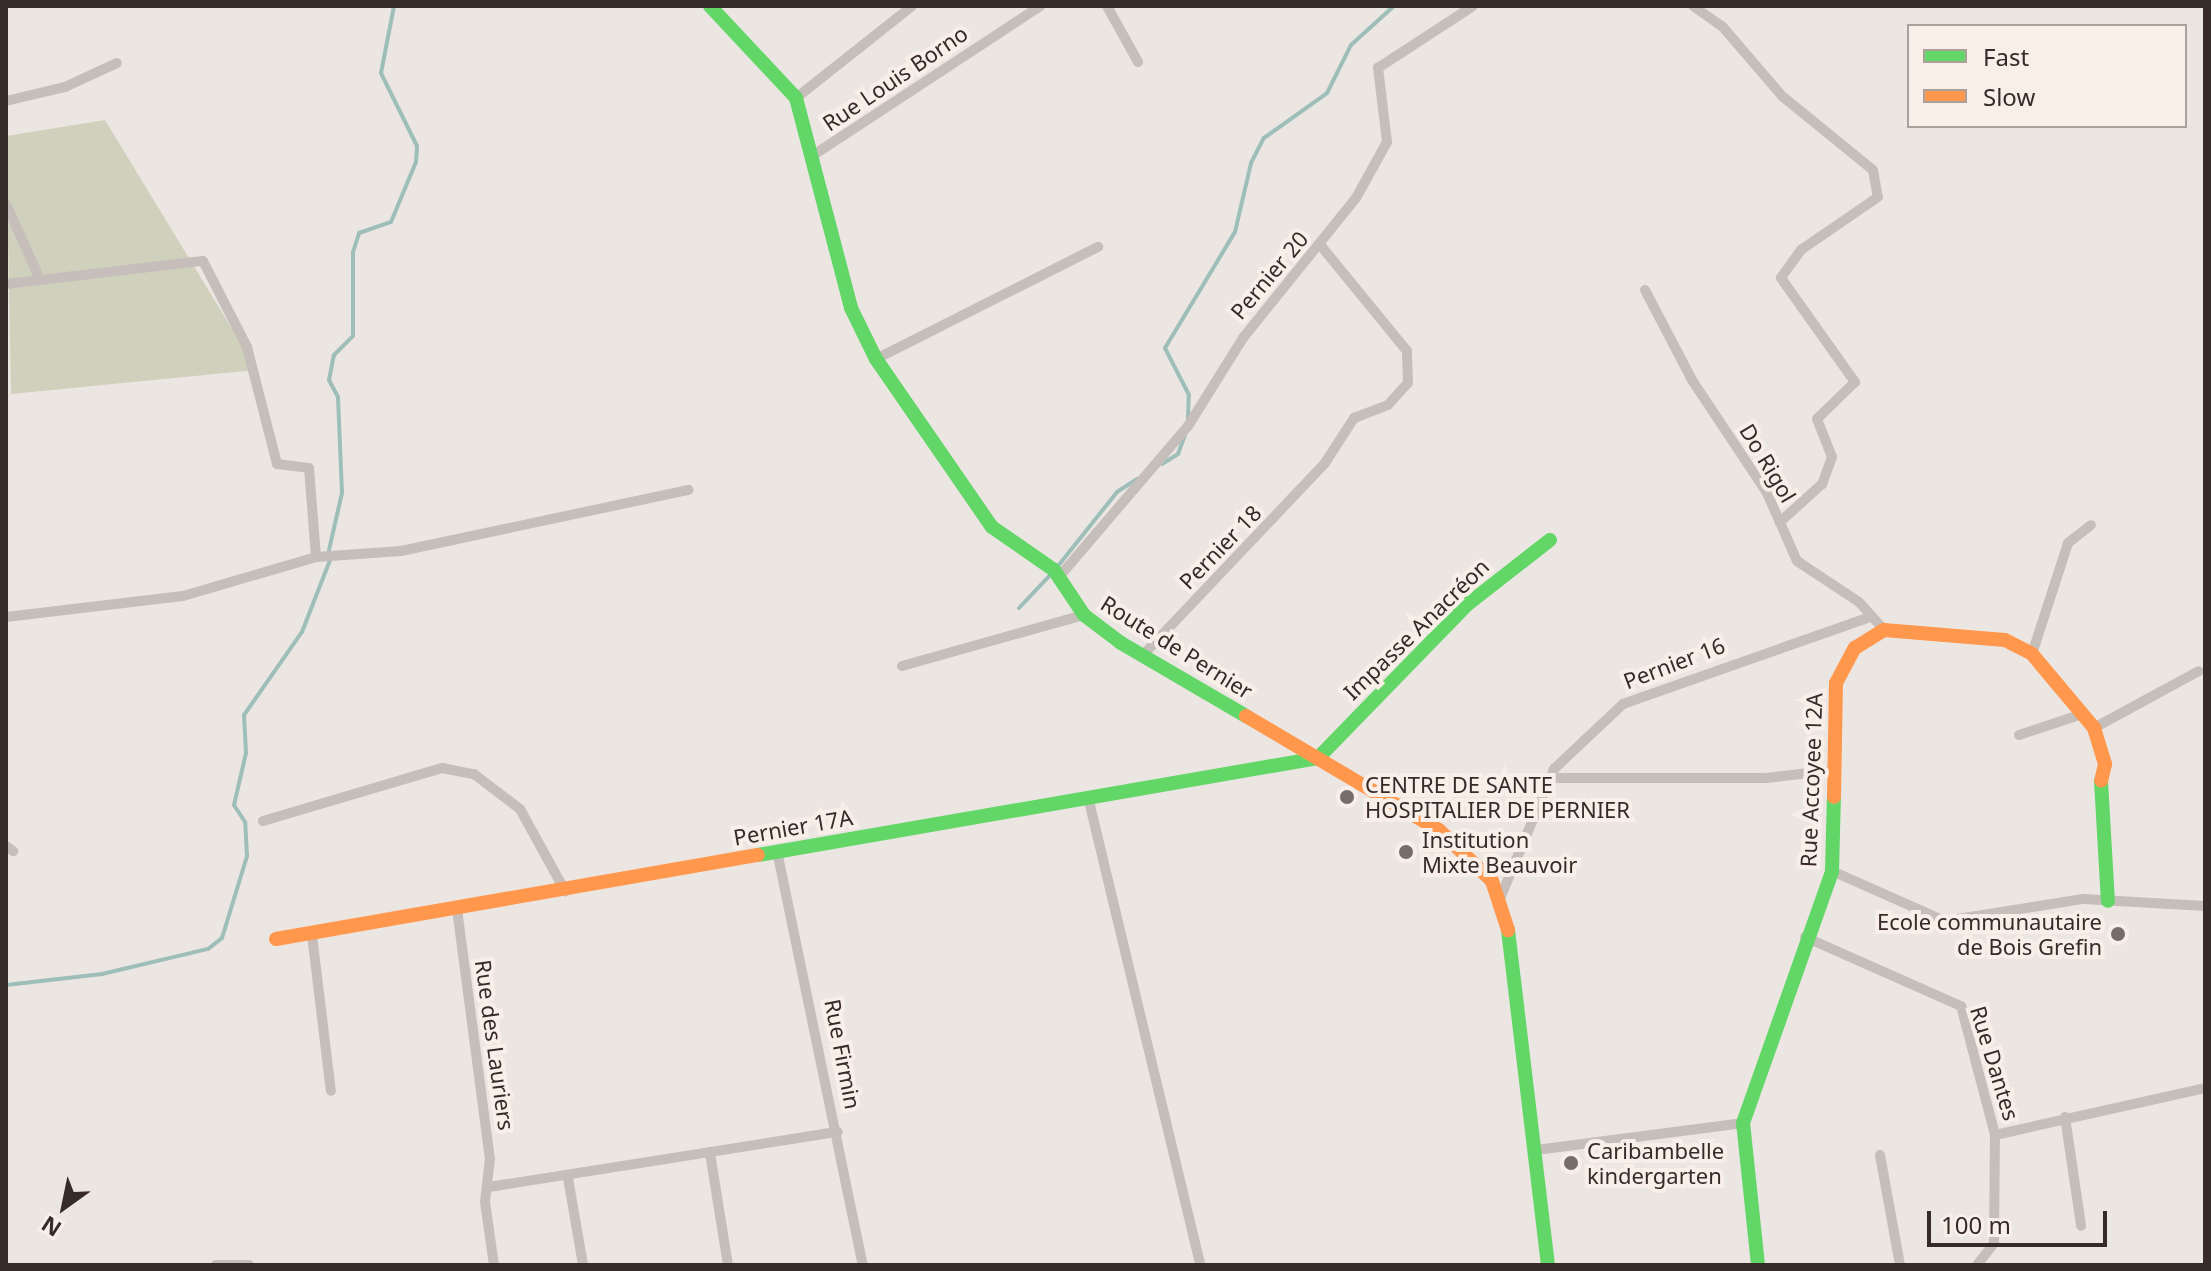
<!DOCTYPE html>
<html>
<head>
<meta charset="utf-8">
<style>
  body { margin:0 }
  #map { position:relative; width:2211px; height:1271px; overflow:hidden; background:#ece6e2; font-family:"Noto Sans",sans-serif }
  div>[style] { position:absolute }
  .green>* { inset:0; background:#d0d1bc }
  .stream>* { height:4px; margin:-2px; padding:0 2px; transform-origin:2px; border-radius:2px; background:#9ebeb9 }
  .street>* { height:10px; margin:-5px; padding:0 5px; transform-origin:5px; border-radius:5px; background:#c6beba }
  .fast>* { height:14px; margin:-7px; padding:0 7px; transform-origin:7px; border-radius:7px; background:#63d668 }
  .slow>* { height:14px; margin:-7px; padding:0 7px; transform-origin:7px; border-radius:7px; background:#ff974d }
  .dots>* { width:22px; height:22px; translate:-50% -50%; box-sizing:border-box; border:4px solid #f9efe9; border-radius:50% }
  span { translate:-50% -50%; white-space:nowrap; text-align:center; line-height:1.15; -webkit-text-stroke:8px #f9efe9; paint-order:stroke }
  .street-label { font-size:22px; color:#362b29 }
  .poi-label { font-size:22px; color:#362b29 }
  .left { translate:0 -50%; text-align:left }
  .right { translate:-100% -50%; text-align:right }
  .frame { position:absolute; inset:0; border:8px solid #362b29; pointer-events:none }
  .legend { position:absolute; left:1907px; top:24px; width:280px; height:104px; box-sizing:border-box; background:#f9efe9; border:2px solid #aba19c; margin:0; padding:10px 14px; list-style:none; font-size:24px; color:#362b29 }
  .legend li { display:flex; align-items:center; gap:16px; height:40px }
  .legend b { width:40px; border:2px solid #aba19c }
  .north { position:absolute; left:24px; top:1167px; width:80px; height:80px; -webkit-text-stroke:6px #f9efe9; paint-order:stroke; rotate:213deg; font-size:22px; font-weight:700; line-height:32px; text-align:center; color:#362b29 }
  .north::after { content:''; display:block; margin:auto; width:28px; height:36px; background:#362b29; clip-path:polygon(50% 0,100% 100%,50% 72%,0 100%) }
  .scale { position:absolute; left:1927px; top:1211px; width:180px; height:36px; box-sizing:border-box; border:4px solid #362b29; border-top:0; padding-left:10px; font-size:24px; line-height:28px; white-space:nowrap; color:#362b29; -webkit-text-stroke:6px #f9efe9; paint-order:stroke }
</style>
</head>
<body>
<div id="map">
  <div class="green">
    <div style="clip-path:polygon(105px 120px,257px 370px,11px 394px,6px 136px)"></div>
  </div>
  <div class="stream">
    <div style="left:1188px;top:418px;width:23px;rotate:-88deg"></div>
    <div style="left:1189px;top:395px;width:53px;rotate:-117.1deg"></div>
    <div style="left:1165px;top:348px;width:135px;rotate:-58.9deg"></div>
    <div style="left:1235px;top:232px;width:71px;rotate:-76.9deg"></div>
    <div style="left:1251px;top:163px;width:28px;rotate:-63deg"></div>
    <div style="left:1264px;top:138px;width:77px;rotate:-35.5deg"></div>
    <div style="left:1327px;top:93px;width:54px;rotate:-63.4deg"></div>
    <div style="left:1351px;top:45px;width:58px;rotate:-42.2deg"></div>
    <div style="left:1162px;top:464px;width:19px;rotate:-32deg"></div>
    <div style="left:1178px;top:454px;width:20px;rotate:-70deg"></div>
    <div style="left:329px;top:550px;width:58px;rotate:-77.2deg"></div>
    <div style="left:342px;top:493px;width:96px;rotate:-92.4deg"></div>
    <div style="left:338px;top:397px;width:19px;rotate:-118deg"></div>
    <div style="left:329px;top:380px;width:25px;rotate:-79deg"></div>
    <div style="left:334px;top:355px;width:27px;rotate:-45deg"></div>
    <div style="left:353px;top:336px;width:84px;rotate:-90deg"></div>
    <div style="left:353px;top:252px;width:20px;rotate:-72deg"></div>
    <div style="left:359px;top:233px;width:34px;rotate:-19deg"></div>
    <div style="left:391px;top:222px;width:65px;rotate:-67.4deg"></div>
    <div style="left:416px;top:162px;width:16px;rotate:-86deg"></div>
    <div style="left:417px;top:146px;width:81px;rotate:-116.3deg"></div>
    <div style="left:381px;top:73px;width:68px;rotate:-79deg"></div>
    <div style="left:1058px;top:566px;width:95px;rotate:-51.4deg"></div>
    <div style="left:1117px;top:492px;width:24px;rotate:-33deg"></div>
    <div style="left:1019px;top:608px;width:48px;rotate:-46.7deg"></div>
    <div style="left:6px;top:985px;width:97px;rotate:-6.5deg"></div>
    <div style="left:102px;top:974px;width:109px;rotate:-13.3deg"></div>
    <div style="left:208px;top:949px;width:18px;rotate:-38deg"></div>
    <div style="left:222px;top:938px;width:86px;rotate:-73deg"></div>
    <div style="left:247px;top:856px;width:34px;rotate:-93deg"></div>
    <div style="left:245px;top:822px;width:20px;rotate:-123deg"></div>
    <div style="left:234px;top:805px;width:53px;rotate:-77deg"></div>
    <div style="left:246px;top:753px;width:38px;rotate:-93deg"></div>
    <div style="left:244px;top:715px;width:101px;rotate:-55.1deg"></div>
    <div style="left:302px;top:632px;width:77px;rotate:-68.7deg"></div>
  </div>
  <div class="street">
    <div style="left:1107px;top:6px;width:64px;rotate:61deg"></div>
    <div style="left:1693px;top:6px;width:35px;rotate:35deg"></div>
    <div style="left:1722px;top:26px;width:92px;rotate:49.4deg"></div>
    <div style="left:1782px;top:96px;width:117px;rotate:39.1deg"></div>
    <div style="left:1873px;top:170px;width:27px;rotate:80deg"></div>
    <div style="left:1878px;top:197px;width:93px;rotate:145.5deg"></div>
    <div style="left:1801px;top:250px;width:34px;rotate:126deg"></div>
    <div style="left:1781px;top:278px;width:128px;rotate:54.6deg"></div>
    <div style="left:1855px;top:382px;width:53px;rotate:135.8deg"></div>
    <div style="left:1817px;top:419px;width:41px;rotate:68.5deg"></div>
    <div style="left:1832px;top:457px;width:29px;rotate:110deg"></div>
    <div style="left:1822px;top:484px;width:57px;rotate:137.9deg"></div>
    <div style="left:796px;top:98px;width:148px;rotate:-38.4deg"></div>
    <div style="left:6px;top:101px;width:61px;rotate:-13.3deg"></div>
    <div style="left:65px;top:87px;width:57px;rotate:-24.8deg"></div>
    <div style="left:812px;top:156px;width:273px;rotate:-33.3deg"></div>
    <div style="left:6px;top:204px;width:78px;rotate:65.7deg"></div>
    <div style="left:6px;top:284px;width:198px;rotate:-6.7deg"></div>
    <div style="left:203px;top:261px;width:97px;rotate:62.9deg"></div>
    <div style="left:247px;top:347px;width:121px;rotate:75.6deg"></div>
    <div style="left:277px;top:464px;width:32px;rotate:7deg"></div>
    <div style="left:309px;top:468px;width:89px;rotate:85.5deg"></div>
    <div style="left:1645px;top:290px;width:102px;rotate:62.4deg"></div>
    <div style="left:1692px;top:380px;width:136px;rotate:56.4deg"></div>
    <div style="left:1767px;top:493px;width:74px;rotate:66.2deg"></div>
    <div style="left:1797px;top:561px;width:74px;rotate:33.5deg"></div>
    <div style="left:1859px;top:602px;width:38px;rotate:48deg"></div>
    <div style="left:876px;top:359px;width:249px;rotate:-26.8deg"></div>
    <div style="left:1059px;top:577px;width:199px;rotate:-49.5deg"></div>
    <div style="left:1188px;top:426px;width:104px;rotate:-58deg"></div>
    <div style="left:1243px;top:338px;width:180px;rotate:-51.1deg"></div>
    <div style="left:1356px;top:198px;width:64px;rotate:-61deg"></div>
    <div style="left:1387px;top:142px;width:75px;rotate:-96.9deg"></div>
    <div style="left:1378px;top:68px;width:113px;rotate:-33.1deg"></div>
    <div style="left:6px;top:617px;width:178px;rotate:-6.8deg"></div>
    <div style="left:183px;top:596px;width:139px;rotate:-16.3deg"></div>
    <div style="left:316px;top:557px;width:85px;rotate:-4deg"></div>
    <div style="left:401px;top:551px;width:294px;rotate:-12deg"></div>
    <div style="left:2032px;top:654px;width:117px;rotate:-72deg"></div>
    <div style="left:2068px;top:543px;width:29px;rotate:-38deg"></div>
    <div style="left:1142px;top:656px;width:266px;rotate:-46.5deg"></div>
    <div style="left:1325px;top:463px;width:54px;rotate:-57.2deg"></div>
    <div style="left:1354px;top:418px;width:36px;rotate:-21deg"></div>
    <div style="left:1388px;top:405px;width:30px;rotate:-48deg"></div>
    <div style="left:1408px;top:383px;width:32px;rotate:-92deg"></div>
    <div style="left:1407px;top:351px;width:136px;rotate:-129.3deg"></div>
    <div style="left:902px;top:666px;width:189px;rotate:-15.7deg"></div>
    <div style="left:2094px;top:728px;width:119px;rotate:-28.5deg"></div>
    <div style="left:2019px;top:735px;width:66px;rotate:-18.4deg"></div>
    <div style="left:1550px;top:778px;width:216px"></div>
    <div style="left:1766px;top:778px;width:69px;rotate:-6.6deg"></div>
    <div style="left:1088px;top:797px;width:481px;rotate:76.5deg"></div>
    <div style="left:263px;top:821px;width:187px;rotate:-16.5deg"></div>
    <div style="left:442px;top:768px;width:33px;rotate:11deg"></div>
    <div style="left:474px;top:774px;width:58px;rotate:37.3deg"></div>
    <div style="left:520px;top:809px;width:94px;rotate:61.2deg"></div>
    <div style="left:6px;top:846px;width:9px;rotate:36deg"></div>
    <div style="left:777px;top:851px;width:423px;rotate:78.3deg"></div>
    <div style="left:1832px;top:871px;width:124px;rotate:23.9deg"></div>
    <div style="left:1945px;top:921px;width:140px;rotate:-9.1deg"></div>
    <div style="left:2083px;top:899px;width:122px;rotate:3.3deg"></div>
    <div style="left:1501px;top:896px;width:138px;rotate:-67.3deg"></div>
    <div style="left:1554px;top:769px;width:95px;rotate:-43.3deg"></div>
    <div style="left:1623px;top:704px;width:262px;rotate:-19.4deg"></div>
    <div style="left:457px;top:909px;width:251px;rotate:82.5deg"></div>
    <div style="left:490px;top:1158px;width:44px;rotate:96.5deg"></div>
    <div style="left:485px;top:1202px;width:64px;rotate:81.9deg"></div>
    <div style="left:312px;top:935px;width:157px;rotate:83.1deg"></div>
    <div style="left:1805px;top:937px;width:171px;rotate:23.9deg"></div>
    <div style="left:1961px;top:1006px;width:133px;rotate:75.2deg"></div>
    <div style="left:1995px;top:1135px;width:215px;rotate:-12.6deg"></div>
    <div style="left:2065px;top:1117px;width:110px;rotate:81.6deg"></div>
    <div style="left:1536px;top:1150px;width:209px;rotate:-7.4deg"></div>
    <div style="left:710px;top:1153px;width:113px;rotate:80.9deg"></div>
    <div style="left:1880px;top:1155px;width:112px;rotate:79.7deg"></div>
    <div style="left:568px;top:1178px;width:88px;rotate:80.2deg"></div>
    <div style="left:489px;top:1187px;width:353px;rotate:-9deg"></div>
    <div style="left:216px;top:1265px;width:33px"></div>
    <div style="left:1977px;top:1265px;width:28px;rotate:-52deg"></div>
    <div style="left:1994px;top:1243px;width:108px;rotate:-89.5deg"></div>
  </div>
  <div class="fast">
    <div style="left:710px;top:6px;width:126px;rotate:46.9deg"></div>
    <div style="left:796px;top:98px;width:217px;rotate:75.3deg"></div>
    <div style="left:851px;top:308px;width:57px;rotate:63.9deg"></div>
    <div style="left:876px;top:359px;width:204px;rotate:55.4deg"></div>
    <div style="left:992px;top:527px;width:75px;rotate:34.7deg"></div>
    <div style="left:1054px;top:570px;width:54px;rotate:56.3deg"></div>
    <div style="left:1084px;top:615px;width:46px;rotate:37.1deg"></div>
    <div style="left:1121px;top:643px;width:145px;rotate:30.3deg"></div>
    <div style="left:2101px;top:781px;width:120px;rotate:86.7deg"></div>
    <div style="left:758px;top:855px;width:568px;rotate:-9.83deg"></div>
    <div style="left:1318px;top:758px;width:215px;rotate:-45.8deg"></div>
    <div style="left:1468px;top:604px;width:104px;rotate:-38deg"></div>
    <div style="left:1508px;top:930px;width:337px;rotate:83.2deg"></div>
    <div style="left:1758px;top:1265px;width:143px;rotate:-96deg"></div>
    <div style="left:1743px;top:1123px;width:267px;rotate:-70.5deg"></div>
    <div style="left:1832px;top:871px;width:74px;rotate:-88.5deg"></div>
  </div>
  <div class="slow">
    <div style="left:1246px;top:716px;width:224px;rotate:30.6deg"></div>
    <div style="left:1439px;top:830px;width:74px;rotate:43.9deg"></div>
    <div style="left:1492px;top:881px;width:52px;rotate:71.9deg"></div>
    <div style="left:1834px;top:797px;width:114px;rotate:-89deg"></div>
    <div style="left:1836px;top:683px;width:40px;rotate:-62deg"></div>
    <div style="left:1855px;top:648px;width:34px;rotate:-32deg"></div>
    <div style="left:1884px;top:630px;width:121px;rotate:4.7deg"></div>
    <div style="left:2005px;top:640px;width:30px;rotate:27deg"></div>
    <div style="left:2032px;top:654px;width:97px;rotate:50deg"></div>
    <div style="left:2094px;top:728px;width:38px;rotate:73deg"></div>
    <div style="left:2105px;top:764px;width:17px;rotate:103deg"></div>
    <div style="left:276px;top:939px;width:489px;rotate:-9.9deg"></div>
  </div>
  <div class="dots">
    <div style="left:1347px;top:797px;background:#766c6a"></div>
    <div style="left:1406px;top:852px;background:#766c6a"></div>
    <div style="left:2118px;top:934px;background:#766c6a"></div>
    <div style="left:1571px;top:1163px;background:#766c6a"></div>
  </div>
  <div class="street-label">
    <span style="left:895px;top:78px;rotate:-34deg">Rue Louis Borno</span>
    <span style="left:1269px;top:275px;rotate:-50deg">Pernier 20</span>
    <span style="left:1768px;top:463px;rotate:59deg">Do Rigol</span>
    <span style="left:1220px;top:547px;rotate:-46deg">Pernier 18</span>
    <span style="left:1416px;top:629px;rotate:-44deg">Impasse Anacréon</span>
    <span style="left:1177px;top:647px;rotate:32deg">Route de Pernier</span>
    <span style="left:1674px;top:663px;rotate:-21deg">Pernier 16</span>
    <span style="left:1811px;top:780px;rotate:-88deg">Rue Accoyee 12A</span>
    <span style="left:793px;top:827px;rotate:-10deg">Pernier 17A</span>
    <span style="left:495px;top:1045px;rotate:82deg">Rue des Lauriers</span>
    <span style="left:843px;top:1054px;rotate:79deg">Rue Firmin</span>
    <span style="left:1995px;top:1063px;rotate:73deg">Rue Dantes</span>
  </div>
  <div class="poi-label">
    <span class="left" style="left:1365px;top:797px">CENTRE DE SANTE<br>HOSPITALIER DE PERNIER</span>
    <span class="left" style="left:1422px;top:852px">Institution<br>Mixte Beauvoir</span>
    <span class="right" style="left:2102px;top:934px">Ecole communautaire<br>de Bois Grefin</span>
    <span class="left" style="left:1587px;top:1163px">Caribambelle<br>kindergarten</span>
  </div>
  <div class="frame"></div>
  <ul class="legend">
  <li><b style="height:10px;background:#63d668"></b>Fast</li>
  <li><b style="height:10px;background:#ff974d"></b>Slow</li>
  </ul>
  <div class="north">N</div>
  <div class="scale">100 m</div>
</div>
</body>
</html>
